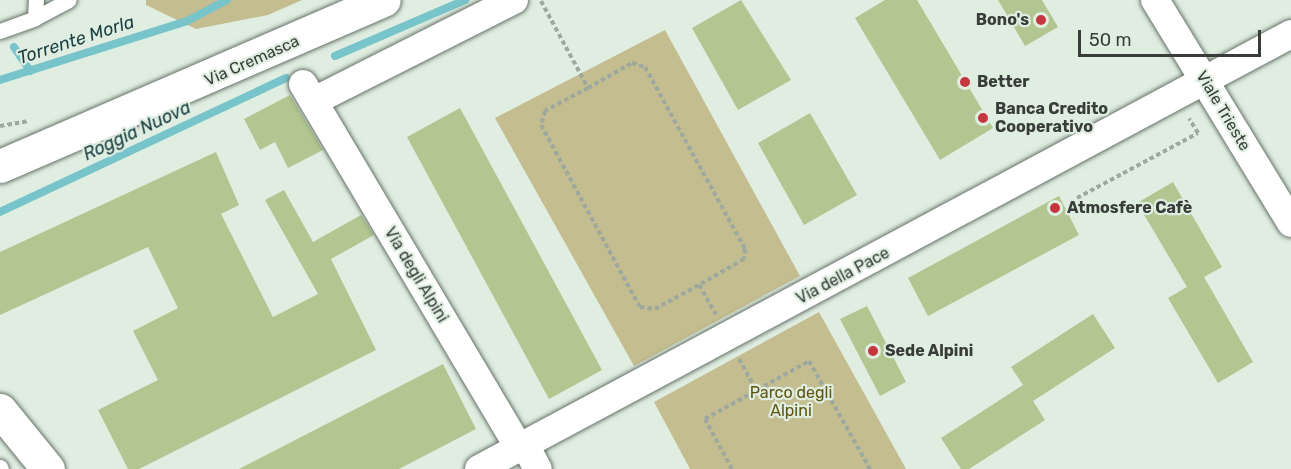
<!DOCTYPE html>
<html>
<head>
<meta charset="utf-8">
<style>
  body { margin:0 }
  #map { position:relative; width:1291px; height:469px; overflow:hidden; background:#e0eee2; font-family:Rubik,sans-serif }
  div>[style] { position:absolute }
  .green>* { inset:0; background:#c4bd8f }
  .stream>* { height:8px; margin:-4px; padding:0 4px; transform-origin:4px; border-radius:4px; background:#78c4cb }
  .building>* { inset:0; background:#b1c691 }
  .path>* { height:4px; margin-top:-2px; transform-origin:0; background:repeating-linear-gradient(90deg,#9da89f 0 4.5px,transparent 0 7.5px) }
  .roads { filter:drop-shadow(0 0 2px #667268) drop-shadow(0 0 2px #667268) }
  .lane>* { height:15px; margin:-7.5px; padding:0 7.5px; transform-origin:7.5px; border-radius:7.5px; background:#fff }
  .street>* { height:28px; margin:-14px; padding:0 14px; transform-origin:14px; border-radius:14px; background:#fff }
  .secondary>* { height:33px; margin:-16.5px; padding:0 16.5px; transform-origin:16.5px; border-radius:16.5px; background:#fff }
  .dots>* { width:16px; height:16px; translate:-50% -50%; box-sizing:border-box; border:3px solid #e0eee2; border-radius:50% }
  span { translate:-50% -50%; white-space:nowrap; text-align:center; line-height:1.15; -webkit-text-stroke:4.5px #e0eee2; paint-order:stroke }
  .poi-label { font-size:16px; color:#383d39; font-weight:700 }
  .right { translate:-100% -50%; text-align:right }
  .left { translate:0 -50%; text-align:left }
  .street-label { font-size:16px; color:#383d39 }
  .park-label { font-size:16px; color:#5f5410 }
  .water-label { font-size:18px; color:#1b4043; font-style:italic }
  .scale { position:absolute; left:1078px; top:30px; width:183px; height:27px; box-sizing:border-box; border:3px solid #383d39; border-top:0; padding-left:8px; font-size:18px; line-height:21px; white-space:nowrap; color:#383d39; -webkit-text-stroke:4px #e0eee2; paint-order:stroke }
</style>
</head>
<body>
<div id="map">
  <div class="green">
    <div style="clip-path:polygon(146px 0,302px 0,268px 15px,196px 29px,146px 5px)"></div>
    <div style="clip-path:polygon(665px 30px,800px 276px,634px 366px,495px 118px)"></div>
    <div style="clip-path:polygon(819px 312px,906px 469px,690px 469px,654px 402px)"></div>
  </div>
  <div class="stream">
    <div style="left:14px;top:47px;width:29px;rotate:56deg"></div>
    <div style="left:335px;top:56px;width:142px;rotate:-23.3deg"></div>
    <div style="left:0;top:80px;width:196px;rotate:-17.5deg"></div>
    <div style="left:187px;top:21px;width:45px;rotate:-27.7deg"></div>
    <div style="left:0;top:212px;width:316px;rotate:-25.1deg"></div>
  </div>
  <div class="building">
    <div style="clip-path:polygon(741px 0,791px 80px,738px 110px,692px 28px)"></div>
    <div style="clip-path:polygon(885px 0,917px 0,993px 128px,940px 160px,855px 18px)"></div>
    <div style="clip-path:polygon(998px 0,1042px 0,1058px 27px,1025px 46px)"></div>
    <div style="clip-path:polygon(290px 95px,323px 150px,288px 168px,275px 142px,260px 150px,244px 119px)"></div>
    <div style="clip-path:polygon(460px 108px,602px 370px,549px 399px,407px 137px)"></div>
    <div style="clip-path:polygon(810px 113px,857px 195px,804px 225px,758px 143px)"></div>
    <div style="clip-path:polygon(216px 152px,239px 205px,221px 214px,273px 317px,318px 294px,265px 200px,284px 190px,313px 242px,361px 215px,374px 235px,331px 259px,376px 350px,139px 469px,128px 469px,98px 410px,158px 380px,133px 331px,178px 308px,148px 247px,0 315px,0 252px)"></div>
    <div style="clip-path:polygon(1173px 182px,1222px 267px,1204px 277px,1253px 362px,1218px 383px,1168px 298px,1187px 287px,1137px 203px)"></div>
    <div style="clip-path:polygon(1059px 196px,1079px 235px,928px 316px,908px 278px)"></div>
    <div style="clip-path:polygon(867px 306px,906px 382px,880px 396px,840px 319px)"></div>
    <div style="clip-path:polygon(1093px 314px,1115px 348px,1033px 401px,1045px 420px,969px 469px,961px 469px,941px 438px,1023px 385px,1011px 367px)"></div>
    <div style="clip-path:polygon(443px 364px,476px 429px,399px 469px,239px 469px)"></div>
  </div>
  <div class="path">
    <div style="left:541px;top:1px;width:99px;rotate:61.6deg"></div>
    <div style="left:588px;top:88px;width:49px;rotate:151.9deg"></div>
    <div style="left:545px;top:111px;width:15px;rotate:106deg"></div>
    <div style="left:541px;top:125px;width:207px;rotate:61.5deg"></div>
    <div style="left:640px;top:307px;width:15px;rotate:8deg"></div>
    <div style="left:655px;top:309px;width:50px;rotate:-28.6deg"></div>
    <div style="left:699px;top:285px;width:34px;rotate:60deg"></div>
    <div style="left:588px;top:88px;width:51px;rotate:-29.6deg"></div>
    <div style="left:632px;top:63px;width:14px;rotate:17deg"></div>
    <div style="left:645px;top:67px;width:208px;rotate:61.2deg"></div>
    <div style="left:745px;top:249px;width:10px;rotate:96deg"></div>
    <div style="left:744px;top:259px;width:52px;rotate:150deg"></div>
    <div style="left:0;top:126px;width:29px;rotate:-10deg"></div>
    <div style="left:1077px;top:198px;width:137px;rotate:-28.2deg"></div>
    <div style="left:1198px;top:133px;width:17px;rotate:-121deg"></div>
    <div style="left:739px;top:359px;width:35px;rotate:61deg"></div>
    <div style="left:732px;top:469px;width:57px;rotate:-118.4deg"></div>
    <div style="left:705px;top:419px;width:119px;rotate:-29.1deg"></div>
    <div style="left:809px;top:361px;width:124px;rotate:60.5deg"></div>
  </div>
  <div class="roads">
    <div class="lane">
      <div style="left:35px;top:18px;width:38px;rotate:-28deg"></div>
      <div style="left:0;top:31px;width:37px;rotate:-20deg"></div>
      <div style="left:35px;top:18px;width:18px;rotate:-87deg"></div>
      <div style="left:0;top:467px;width:2px;rotate:63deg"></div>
    </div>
    <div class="street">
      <div style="left:1155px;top:0;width:261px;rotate:58.6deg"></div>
      <div style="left:303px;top:84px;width:423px;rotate:59.3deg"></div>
      <div style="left:314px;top:101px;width:224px;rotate:-26.8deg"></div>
      <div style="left:525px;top:445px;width:27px;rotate:62deg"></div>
      <div style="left:479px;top:469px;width:921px;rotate:-28.18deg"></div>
    </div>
    <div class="secondary">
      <div style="left:0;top:166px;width:418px;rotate:-23.4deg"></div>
      <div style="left:0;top:410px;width:76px;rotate:50.9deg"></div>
    </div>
  </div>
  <div class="dots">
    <div style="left:1041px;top:20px;background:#c6363f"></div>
    <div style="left:965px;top:82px;background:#c6363f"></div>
    <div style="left:983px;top:118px;background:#c6363f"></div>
    <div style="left:1055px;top:208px;background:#c6363f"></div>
    <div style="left:873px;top:351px;background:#c6363f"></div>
  </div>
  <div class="poi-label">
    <span class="right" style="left:1029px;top:20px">Bono's</span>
    <span class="left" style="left:977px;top:82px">Better</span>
    <span class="left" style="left:995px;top:118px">Banca Credito<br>Cooperativo</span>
    <span class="left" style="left:1067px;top:208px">Atmosfere Cafè</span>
    <span class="left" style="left:885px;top:351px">Sede Alpini</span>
  </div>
  <div class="street-label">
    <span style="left:252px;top:61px;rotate:-24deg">Via Cremasca</span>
    <span style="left:1223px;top:111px;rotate:59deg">Viale Trieste</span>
    <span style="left:416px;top:275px;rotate:59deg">Via degli Alpini</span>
    <span style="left:843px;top:276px;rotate:-28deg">Via della Pace</span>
  </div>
  <div class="park-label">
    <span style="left:791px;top:402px">Parco degli<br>Alpini</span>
  </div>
  <div class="water-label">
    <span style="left:76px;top:40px;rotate:-18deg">Torrente Morla</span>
    <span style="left:137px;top:131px;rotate:-25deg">Roggia Nuova</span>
  </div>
  <div class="scale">50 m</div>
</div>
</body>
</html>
